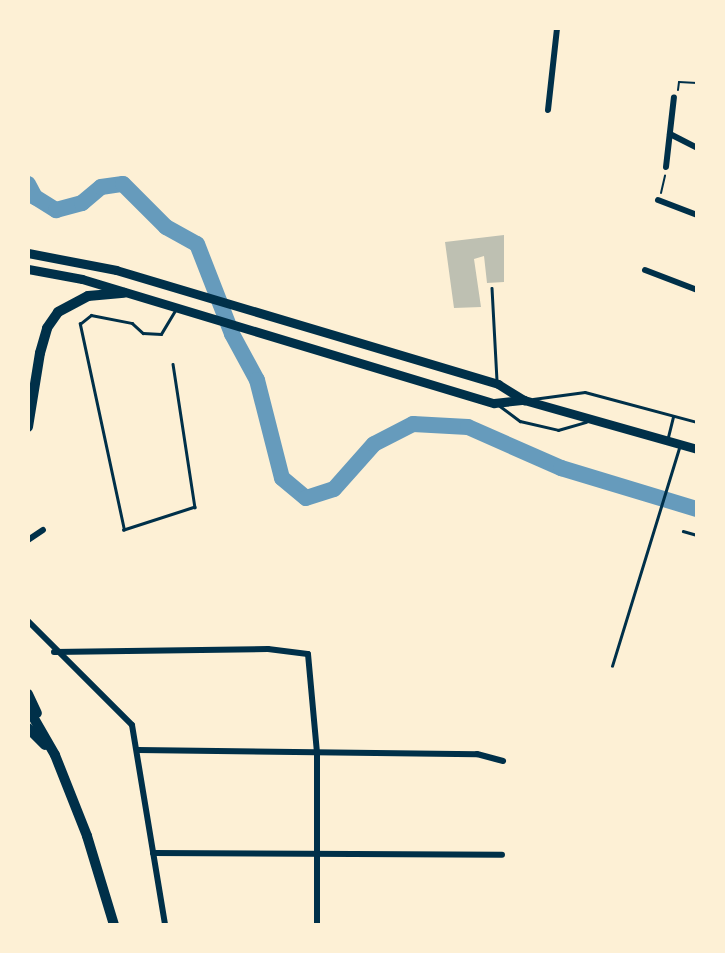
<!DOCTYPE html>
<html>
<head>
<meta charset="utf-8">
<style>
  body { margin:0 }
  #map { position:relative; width:725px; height:953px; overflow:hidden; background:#fdf0d5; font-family:Raleway,sans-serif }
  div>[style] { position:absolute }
  .river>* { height:16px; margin:-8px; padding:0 8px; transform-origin:8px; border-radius:8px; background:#669bbc }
  .building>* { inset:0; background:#bec0b2 }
  .path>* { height:2px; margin:-1px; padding:0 1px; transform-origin:1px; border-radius:1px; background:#003049 }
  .service>* { height:2.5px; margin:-1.25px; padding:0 1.25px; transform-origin:1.25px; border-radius:1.25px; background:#003049 }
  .minor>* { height:6px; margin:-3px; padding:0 3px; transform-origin:3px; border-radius:3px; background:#003049 }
  .primary>* { height:9px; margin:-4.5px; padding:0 4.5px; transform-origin:4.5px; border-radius:4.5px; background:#003049 }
  .trunk>* { height:10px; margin:-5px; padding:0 5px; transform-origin:5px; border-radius:5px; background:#003049 }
  span { translate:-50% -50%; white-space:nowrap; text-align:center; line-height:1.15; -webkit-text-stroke:7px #fdf0d5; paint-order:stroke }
  .frame { position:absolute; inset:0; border:30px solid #fdf0d5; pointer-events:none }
</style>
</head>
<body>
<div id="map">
  <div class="river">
    <div style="left:28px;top:184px;width:15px;rotate:62deg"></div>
    <div style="left:35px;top:197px;width:25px;rotate:32deg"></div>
    <div style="left:56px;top:210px;width:27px;rotate:-15deg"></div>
    <div style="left:82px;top:203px;width:25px;rotate:-40deg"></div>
    <div style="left:101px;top:187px;width:22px;rotate:-8deg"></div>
    <div style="left:123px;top:184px;width:61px;rotate:45deg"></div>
    <div style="left:166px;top:227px;width:35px;rotate:29deg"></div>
    <div style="left:197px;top:244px;width:97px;rotate:68.7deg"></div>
    <div style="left:232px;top:334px;width:52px;rotate:61.5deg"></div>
    <div style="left:257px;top:380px;width:101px;rotate:75.7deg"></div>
    <div style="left:282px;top:478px;width:31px;rotate:40deg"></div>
    <div style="left:306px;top:498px;width:29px;rotate:-18deg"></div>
    <div style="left:334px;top:489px;width:60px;rotate:-48.4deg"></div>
    <div style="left:374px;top:444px;width:44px;rotate:-27.1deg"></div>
    <div style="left:413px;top:424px;width:55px;rotate:3.1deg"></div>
    <div style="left:468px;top:427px;width:102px;rotate:23.8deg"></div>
    <div style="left:561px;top:468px;width:142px;rotate:16.8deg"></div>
  </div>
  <div class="building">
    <div style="clip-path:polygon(504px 235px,504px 282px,487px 283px,484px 256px,474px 259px,481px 307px,454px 308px,445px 242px)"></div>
  </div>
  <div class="path">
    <div style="left:678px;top:90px;width:8px;rotate:-83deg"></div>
    <div style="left:679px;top:82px;width:18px;rotate:3deg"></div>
    <div style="left:661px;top:193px;width:18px;rotate:-77deg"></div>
  </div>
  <div class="service">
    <div style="left:492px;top:288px;width:93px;rotate:86.9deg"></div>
    <div style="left:173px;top:364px;width:145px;rotate:81.3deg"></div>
    <div style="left:195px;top:507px;width:75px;rotate:162.1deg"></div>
    <div style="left:124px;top:530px;width:211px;rotate:-102.1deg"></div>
    <div style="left:80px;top:324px;width:14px;rotate:-39deg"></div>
    <div style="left:91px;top:315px;width:42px;rotate:11deg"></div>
    <div style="left:132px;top:323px;width:15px;rotate:42deg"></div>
    <div style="left:143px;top:333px;width:18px;rotate:3deg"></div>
    <div style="left:161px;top:334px;width:29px;rotate:-59deg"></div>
    <div style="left:533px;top:399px;width:52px;rotate:-7.7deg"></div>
    <div style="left:585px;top:392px;width:116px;rotate:15deg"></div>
    <div style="left:500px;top:406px;width:25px;rotate:37deg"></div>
    <div style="left:520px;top:421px;width:39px;rotate:13deg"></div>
    <div style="left:558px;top:430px;width:29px;rotate:-16deg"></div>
    <div style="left:668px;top:437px;width:21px;rotate:-76deg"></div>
    <div style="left:683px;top:531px;width:15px;rotate:16deg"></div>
    <div style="left:612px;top:666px;width:231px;rotate:-72.9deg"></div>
  </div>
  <div class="minor">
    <div style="left:548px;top:110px;width:82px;rotate:-83.7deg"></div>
    <div style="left:670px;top:134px;width:30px;rotate:27deg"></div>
    <div style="left:666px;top:167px;width:70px;rotate:-83.5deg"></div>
    <div style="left:658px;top:200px;width:42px;rotate:21deg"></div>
    <div style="left:645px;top:270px;width:56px;rotate:21deg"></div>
    <div style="left:28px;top:540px;width:18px;rotate:-34deg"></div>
    <div style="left:28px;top:621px;width:147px;rotate:45deg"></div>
    <div style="left:132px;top:725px;width:203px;rotate:80.6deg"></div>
    <div style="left:54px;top:652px;width:214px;rotate:-0.8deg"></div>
    <div style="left:268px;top:649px;width:40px;rotate:7.1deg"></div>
    <div style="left:308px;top:654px;width:99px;rotate:84.8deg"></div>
    <div style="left:317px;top:753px;width:172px;rotate:90deg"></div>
    <div style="left:138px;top:750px;width:339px;rotate:0.7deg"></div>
    <div style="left:477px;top:754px;width:27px;rotate:15deg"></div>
    <div style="left:153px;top:853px;width:349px;rotate:0.3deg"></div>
  </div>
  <div class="primary">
    <div style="left:28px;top:253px;width:90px;rotate:10.9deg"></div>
    <div style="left:116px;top:270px;width:399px;rotate:16.6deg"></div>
    <div style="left:498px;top:384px;width:31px;rotate:32deg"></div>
    <div style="left:524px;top:400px;width:180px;rotate:15.8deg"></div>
    <div style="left:28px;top:269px;width:55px;rotate:10.5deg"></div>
    <div style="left:82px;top:279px;width:430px;rotate:16.8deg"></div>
    <div style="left:494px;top:403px;width:30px;rotate:-6deg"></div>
  </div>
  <div class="trunk">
    <div style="left:28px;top:427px;width:75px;rotate:-80.8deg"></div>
    <div style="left:40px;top:353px;width:26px;rotate:-74deg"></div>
    <div style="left:47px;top:328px;width:19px;rotate:-55deg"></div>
    <div style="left:58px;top:312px;width:34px;rotate:-28deg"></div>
    <div style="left:88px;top:296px;width:36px;rotate:-5deg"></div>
    <div style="left:28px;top:694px;width:21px;rotate:65deg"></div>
    <div style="left:28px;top:708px;width:54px;rotate:60.1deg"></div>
    <div style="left:55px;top:755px;width:87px;rotate:68.4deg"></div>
    <div style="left:87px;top:836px;width:93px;rotate:73.1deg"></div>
    <div style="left:28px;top:728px;width:24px;rotate:45deg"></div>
  </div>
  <div class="frame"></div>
</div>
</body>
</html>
